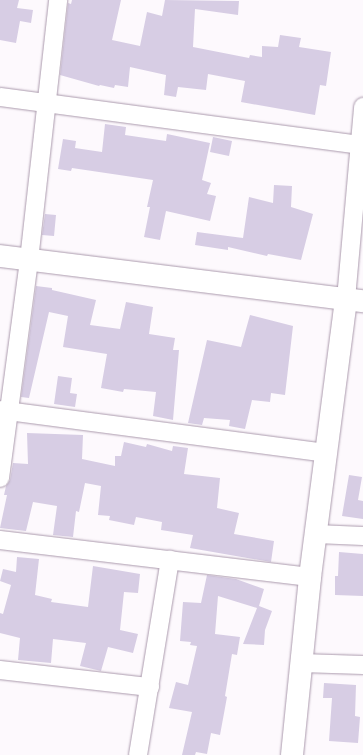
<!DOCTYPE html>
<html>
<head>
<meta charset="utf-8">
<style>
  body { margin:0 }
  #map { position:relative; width:363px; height:755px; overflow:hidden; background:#fdf9fd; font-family:"Playfair Display",serif }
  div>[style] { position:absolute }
  .building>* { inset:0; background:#d7cde4 }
  .roads { filter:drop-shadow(0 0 1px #ab9aad) drop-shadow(0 0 1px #ab9aad) }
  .street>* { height:18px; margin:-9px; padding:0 9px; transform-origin:9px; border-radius:9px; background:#fff }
  .secondary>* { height:22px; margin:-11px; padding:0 11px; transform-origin:11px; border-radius:11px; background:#fff }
  .primary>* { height:22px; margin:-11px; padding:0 11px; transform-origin:11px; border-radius:11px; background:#fff }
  span { translate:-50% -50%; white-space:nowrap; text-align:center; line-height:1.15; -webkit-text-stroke:3px #fff; paint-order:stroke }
</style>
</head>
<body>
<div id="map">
  <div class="building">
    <div style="clip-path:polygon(0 0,19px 0,17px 8px,33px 10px,31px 23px,20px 21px,16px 43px,0 40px)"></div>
    <div style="clip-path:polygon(72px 0,121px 0,112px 40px,140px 46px,147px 12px,162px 16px,165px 0,239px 1px,238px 15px,195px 9px,193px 47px,249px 58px,250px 55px,262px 57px,262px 46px,278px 47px,280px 35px,301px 38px,299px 47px,331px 52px,326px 86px,320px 85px,315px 115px,241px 102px,245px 81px,208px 74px,206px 90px,178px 87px,176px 97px,164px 95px,166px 75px,130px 67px,128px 87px,115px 85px,114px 88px,100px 85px,99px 86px,60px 75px,68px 3px,71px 4px)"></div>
    <div style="clip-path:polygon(105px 124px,126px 127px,125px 135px,166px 141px,167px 134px,210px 143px,202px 180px,211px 183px,207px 194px,216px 196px,210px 221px,166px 211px,160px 240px,144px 237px,150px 207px,147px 207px,153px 180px,72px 168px,71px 171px,58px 169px,63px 139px,76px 141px,75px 148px,102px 152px)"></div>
    <div style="clip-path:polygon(213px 137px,232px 141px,229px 156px,210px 152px)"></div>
    <div style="clip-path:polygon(274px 185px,292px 186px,291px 207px,313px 214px,301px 260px,268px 254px,267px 256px,228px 247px,228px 250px,195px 245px,197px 232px,243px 238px,249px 197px,273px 203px)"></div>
    <div style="clip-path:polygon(45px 214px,56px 215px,54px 236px,42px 235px)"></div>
    <div style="clip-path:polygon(36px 286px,52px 288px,52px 290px,96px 300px,90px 325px,120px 329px,126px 302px,153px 307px,149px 334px,175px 338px,173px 350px,179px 350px,173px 420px,153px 416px,156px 392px,124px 389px,123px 392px,101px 388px,107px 354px,63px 347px,68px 316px,49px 312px,29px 398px,21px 397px)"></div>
    <div style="clip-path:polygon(250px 315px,293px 326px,285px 395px,271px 393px,270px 402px,252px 400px,245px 429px,229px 426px,230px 420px,204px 418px,202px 425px,188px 423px,207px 340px,241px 347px)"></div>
    <div style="clip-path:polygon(58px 376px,72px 378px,70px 393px,77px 394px,75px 407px,54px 404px)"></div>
    <div style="clip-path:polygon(27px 433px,83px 435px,82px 459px,115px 466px,115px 456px,121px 456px,124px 442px,146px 447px,147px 444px,172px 451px,173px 446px,188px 448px,184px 474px,220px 478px,217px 508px,239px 513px,234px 534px,274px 541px,271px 562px,190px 548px,193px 535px,161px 530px,162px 522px,136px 517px,134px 525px,109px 520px,110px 516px,98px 515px,101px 486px,85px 483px,79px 512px,76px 511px,73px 537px,53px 535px,57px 506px,33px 502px,26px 531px,0 528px,7px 495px,4px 495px,6px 486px,10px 480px,13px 463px,28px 464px)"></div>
    <div style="clip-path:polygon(349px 475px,362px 477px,358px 500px,363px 501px,363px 519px,342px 516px)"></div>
    <div style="clip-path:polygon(339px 552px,363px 554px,363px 596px,335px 595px,335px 576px,338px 576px)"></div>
    <div style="clip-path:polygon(17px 557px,39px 559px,35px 595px,52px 599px,51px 602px,88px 607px,93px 566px,140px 574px,138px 593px,124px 592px,120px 630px,138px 634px,133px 653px,108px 647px,101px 671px,97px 670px,80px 666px,86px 643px,53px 639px,51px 663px,18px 660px,20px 638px,0 633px,0 613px,3px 614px,11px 585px,0 581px,3px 569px,16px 572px)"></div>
    <div style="clip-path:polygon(207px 575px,236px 579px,264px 589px,259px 606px,272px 611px,265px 630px,264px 645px,243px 644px,257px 608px,218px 596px,215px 634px,240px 637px,237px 655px,232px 654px,225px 696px,227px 697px,220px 735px,211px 733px,207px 754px,196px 752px,195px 755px,182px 755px,192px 712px,169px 708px,176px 682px,188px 685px,197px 646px,190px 645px,191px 642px,180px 641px,183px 602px,201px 603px)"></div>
    <div style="clip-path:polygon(324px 683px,356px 685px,355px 716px,360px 717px,358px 743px,329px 741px,332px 698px,323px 698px)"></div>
  </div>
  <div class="roads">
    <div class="street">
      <div style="left:0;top:97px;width:363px;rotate:7.6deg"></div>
      <div style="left:346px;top:299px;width:193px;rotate:-84.9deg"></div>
      <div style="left:0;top:410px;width:329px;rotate:7.5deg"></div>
      <div style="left:0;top:478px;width:220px;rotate:-82.4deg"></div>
      <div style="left:29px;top:260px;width:262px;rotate:-83.6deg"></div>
      <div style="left:316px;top:534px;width:47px;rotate:2.4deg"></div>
      <div style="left:0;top:540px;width:312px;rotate:6.8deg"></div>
      <div style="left:301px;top:663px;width:62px;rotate:1.8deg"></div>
      <div style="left:0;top:670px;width:151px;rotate:6.5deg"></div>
      <div style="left:138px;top:755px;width:198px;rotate:-80.7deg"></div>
    </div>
    <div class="secondary">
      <div style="left:292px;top:755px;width:179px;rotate:-84.2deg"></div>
      <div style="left:310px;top:577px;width:280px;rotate:-82.6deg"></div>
    </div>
    <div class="primary">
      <div style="left:0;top:256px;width:366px;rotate:7.1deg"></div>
    </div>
  </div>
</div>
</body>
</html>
